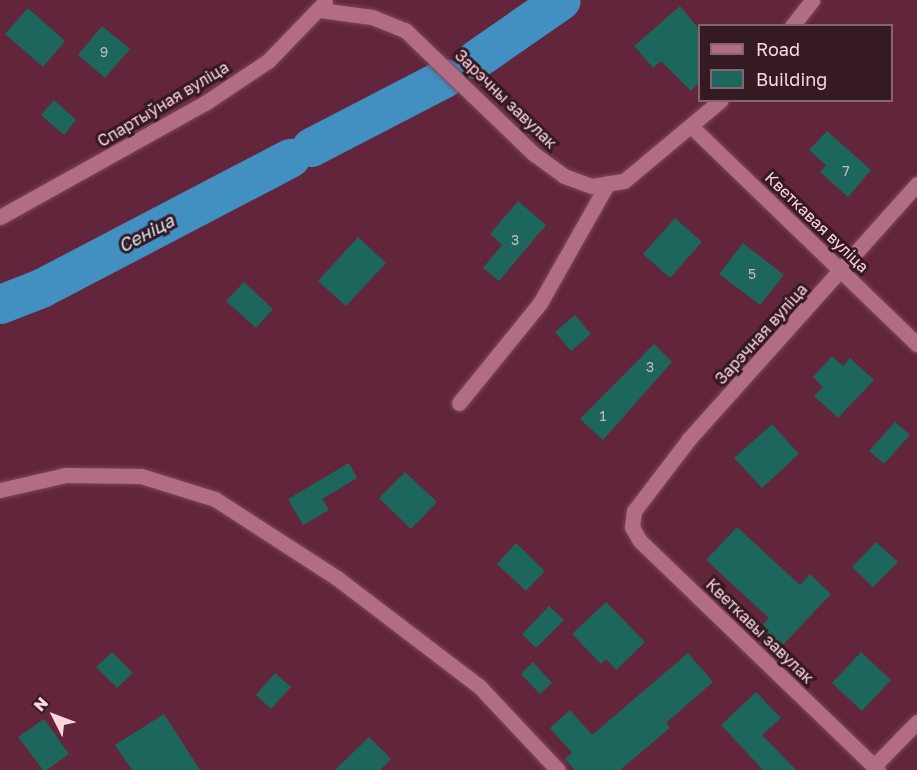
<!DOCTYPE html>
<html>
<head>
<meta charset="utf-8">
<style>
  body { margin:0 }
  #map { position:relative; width:917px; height:770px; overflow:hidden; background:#62253b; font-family:"Golos Text",sans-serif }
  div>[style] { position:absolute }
  .river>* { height:39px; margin:-19.5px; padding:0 19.5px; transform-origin:19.5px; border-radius:19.5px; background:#428fc2 }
  .building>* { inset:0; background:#1c665b }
  .roads { filter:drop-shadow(0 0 2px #7c465b) drop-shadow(0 0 2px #7c465b) }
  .minor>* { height:15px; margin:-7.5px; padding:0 7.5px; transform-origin:7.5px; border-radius:7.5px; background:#b36d82 }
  span { translate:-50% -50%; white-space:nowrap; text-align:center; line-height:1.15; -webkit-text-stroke:6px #361a23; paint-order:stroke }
  .number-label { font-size:14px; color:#c4b9be }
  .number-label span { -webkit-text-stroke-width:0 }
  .street-label { font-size:16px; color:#fcd5df }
  .water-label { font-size:18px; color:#d3e6f4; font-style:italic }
  .legend { position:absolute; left:698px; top:24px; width:195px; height:78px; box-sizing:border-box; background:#361a23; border:2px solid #85656e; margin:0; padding:8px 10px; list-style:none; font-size:18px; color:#fcd5df }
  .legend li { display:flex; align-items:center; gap:12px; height:30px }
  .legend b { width:30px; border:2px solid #85656e }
  .north { position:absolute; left:24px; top:686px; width:60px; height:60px; -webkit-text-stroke:4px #361a23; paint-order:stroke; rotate:312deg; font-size:16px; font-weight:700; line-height:24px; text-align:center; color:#fcd5df }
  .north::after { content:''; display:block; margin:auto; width:21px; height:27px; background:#fcd5df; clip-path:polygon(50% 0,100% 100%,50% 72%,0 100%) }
</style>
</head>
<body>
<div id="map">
  <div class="river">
    <div style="left:476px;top:59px;width:103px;rotate:-34.8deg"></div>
    <div style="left:311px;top:147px;width:150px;rotate:-27.4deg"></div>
    <div style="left:0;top:304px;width:44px;rotate:-21.3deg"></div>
    <div style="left:41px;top:288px;width:281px;rotate:-27.6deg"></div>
  </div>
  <div class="building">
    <div style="clip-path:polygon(680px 6px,699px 29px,699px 83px,691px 91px,661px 61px,653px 68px,634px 46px)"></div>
    <div style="clip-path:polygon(28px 8px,65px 41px,43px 67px,5px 34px)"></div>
    <div style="clip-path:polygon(102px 26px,130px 49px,105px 78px,78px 55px)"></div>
    <div style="clip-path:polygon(54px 100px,76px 120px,64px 135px,41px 115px)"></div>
    <div style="clip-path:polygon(827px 131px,871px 170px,848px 197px,820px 172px,826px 165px,809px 150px)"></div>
    <div style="clip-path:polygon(518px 201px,546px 225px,499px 281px,483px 268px,502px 245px,490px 234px)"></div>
    <div style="clip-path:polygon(675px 218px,702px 242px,670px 278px,643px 254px)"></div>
    <div style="clip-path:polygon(358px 237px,386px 263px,346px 306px,318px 281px)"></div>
    <div style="clip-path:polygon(743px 243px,784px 275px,760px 305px,719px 274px)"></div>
    <div style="clip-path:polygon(244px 282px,273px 309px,256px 328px,226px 301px)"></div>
    <div style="clip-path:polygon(575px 315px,591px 334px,571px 351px,555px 332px)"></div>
    <div style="clip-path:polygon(654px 344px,672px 362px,603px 440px,580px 419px)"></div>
    <div style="clip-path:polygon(832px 356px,843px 366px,850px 358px,874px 380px,838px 418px,814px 396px,823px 387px,813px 377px)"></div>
    <div style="clip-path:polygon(895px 422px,910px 435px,884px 464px,869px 451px)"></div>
    <div style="clip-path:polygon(772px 424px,799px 454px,762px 488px,734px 458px)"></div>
    <div style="clip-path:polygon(349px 463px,357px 478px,322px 499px,329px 510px,303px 525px,288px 499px)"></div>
    <div style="clip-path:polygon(405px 472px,437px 502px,411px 529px,379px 498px)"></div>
    <div style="clip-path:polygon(737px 527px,800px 585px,810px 574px,831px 594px,781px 647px,760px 628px,769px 618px,706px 560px)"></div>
    <div style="clip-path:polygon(876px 542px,898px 562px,873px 587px,852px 567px)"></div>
    <div style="clip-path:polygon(516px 543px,545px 571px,526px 591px,497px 564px)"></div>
    <div style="clip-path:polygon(606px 602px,645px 642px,616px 670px,606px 659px,601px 664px,572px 634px)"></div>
    <div style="clip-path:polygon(549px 606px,564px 620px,536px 648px,522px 634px)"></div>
    <div style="clip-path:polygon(112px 652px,133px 673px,117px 688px,96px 667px)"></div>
    <div style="clip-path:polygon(861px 652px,891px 680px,862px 711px,832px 683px)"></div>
    <div style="clip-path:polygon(688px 653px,713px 682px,666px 723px,670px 728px,620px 770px,575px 770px,565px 759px,572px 753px,550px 728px,570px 710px,592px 735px)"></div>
    <div style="clip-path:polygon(533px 662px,552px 683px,540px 694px,521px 674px)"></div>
    <div style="clip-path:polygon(275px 673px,291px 687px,271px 709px,256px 695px)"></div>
    <div style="clip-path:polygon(756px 692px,781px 718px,762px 735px,796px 770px,763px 770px,721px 725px)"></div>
    <div style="clip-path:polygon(164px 714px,200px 770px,132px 770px,115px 745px)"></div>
    <div style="clip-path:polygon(44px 719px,69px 754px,47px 770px,43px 770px,18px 737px)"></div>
    <div style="clip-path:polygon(369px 737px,391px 759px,380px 770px,335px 770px)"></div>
  </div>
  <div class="roads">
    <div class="minor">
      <div style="left:320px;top:10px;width:52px;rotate:7.7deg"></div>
      <div style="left:372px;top:17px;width:35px;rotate:22deg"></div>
      <div style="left:405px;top:30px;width:179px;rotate:43.9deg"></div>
      <div style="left:534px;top:154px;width:37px;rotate:36deg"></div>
      <div style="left:564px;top:176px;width:30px;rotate:20deg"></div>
      <div style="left:592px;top:186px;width:32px;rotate:-9deg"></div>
      <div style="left:624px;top:181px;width:126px;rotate:-39.9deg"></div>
      <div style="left:792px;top:26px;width:33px;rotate:-52deg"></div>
      <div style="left:692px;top:127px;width:313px;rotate:44deg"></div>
      <div style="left:0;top:217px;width:235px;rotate:-29.1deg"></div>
      <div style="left:205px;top:103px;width:76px;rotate:-33.7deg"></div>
      <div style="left:268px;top:61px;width:82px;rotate:-46deg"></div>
      <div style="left:459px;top:403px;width:129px;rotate:-51deg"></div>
      <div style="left:540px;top:303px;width:138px;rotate:-60.5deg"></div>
      <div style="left:0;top:490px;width:68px;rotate:-12.8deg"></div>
      <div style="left:66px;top:475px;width:75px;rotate:0.8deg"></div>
      <div style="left:141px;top:476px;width:77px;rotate:17.3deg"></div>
      <div style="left:215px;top:499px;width:145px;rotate:32.9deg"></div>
      <div style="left:337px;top:578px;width:178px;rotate:37.3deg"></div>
      <div style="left:479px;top:686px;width:115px;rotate:46.8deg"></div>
      <div style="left:874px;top:766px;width:62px;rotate:-45.7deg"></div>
      <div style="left:878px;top:770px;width:330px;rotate:-136.1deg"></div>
      <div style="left:640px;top:541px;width:16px;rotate:-120deg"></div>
      <div style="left:632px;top:527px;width:16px;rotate:-83deg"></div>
      <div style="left:634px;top:511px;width:91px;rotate:-52.6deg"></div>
      <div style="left:689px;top:439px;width:342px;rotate:-48.2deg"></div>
    </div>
  </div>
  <div class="number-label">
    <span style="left:104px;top:52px">9</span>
    <span style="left:846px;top:171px">7</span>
    <span style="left:515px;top:240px">3</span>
    <span style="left:752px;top:274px">5</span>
    <span style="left:650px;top:367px">3</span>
    <span style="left:603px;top:416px">1</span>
  </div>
  <div class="street-label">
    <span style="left:506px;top:99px;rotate:44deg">Зарэчны завулак</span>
    <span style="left:163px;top:104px;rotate:-31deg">Спартыўная вуліца</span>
    <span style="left:817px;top:222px;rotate:44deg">Кветкавая вуліца</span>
    <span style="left:761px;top:334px;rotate:-48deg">Зарэчная вуліца</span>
    <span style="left:760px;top:631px;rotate:44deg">Кветкавы завулак</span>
  </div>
  <div class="water-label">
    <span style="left:146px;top:233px;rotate:-28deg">Сеніца</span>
  </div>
  <ul class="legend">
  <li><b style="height:8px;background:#b36d82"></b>Road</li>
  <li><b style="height:16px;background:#1c665b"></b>Building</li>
  </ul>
  <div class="north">N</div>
</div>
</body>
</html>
